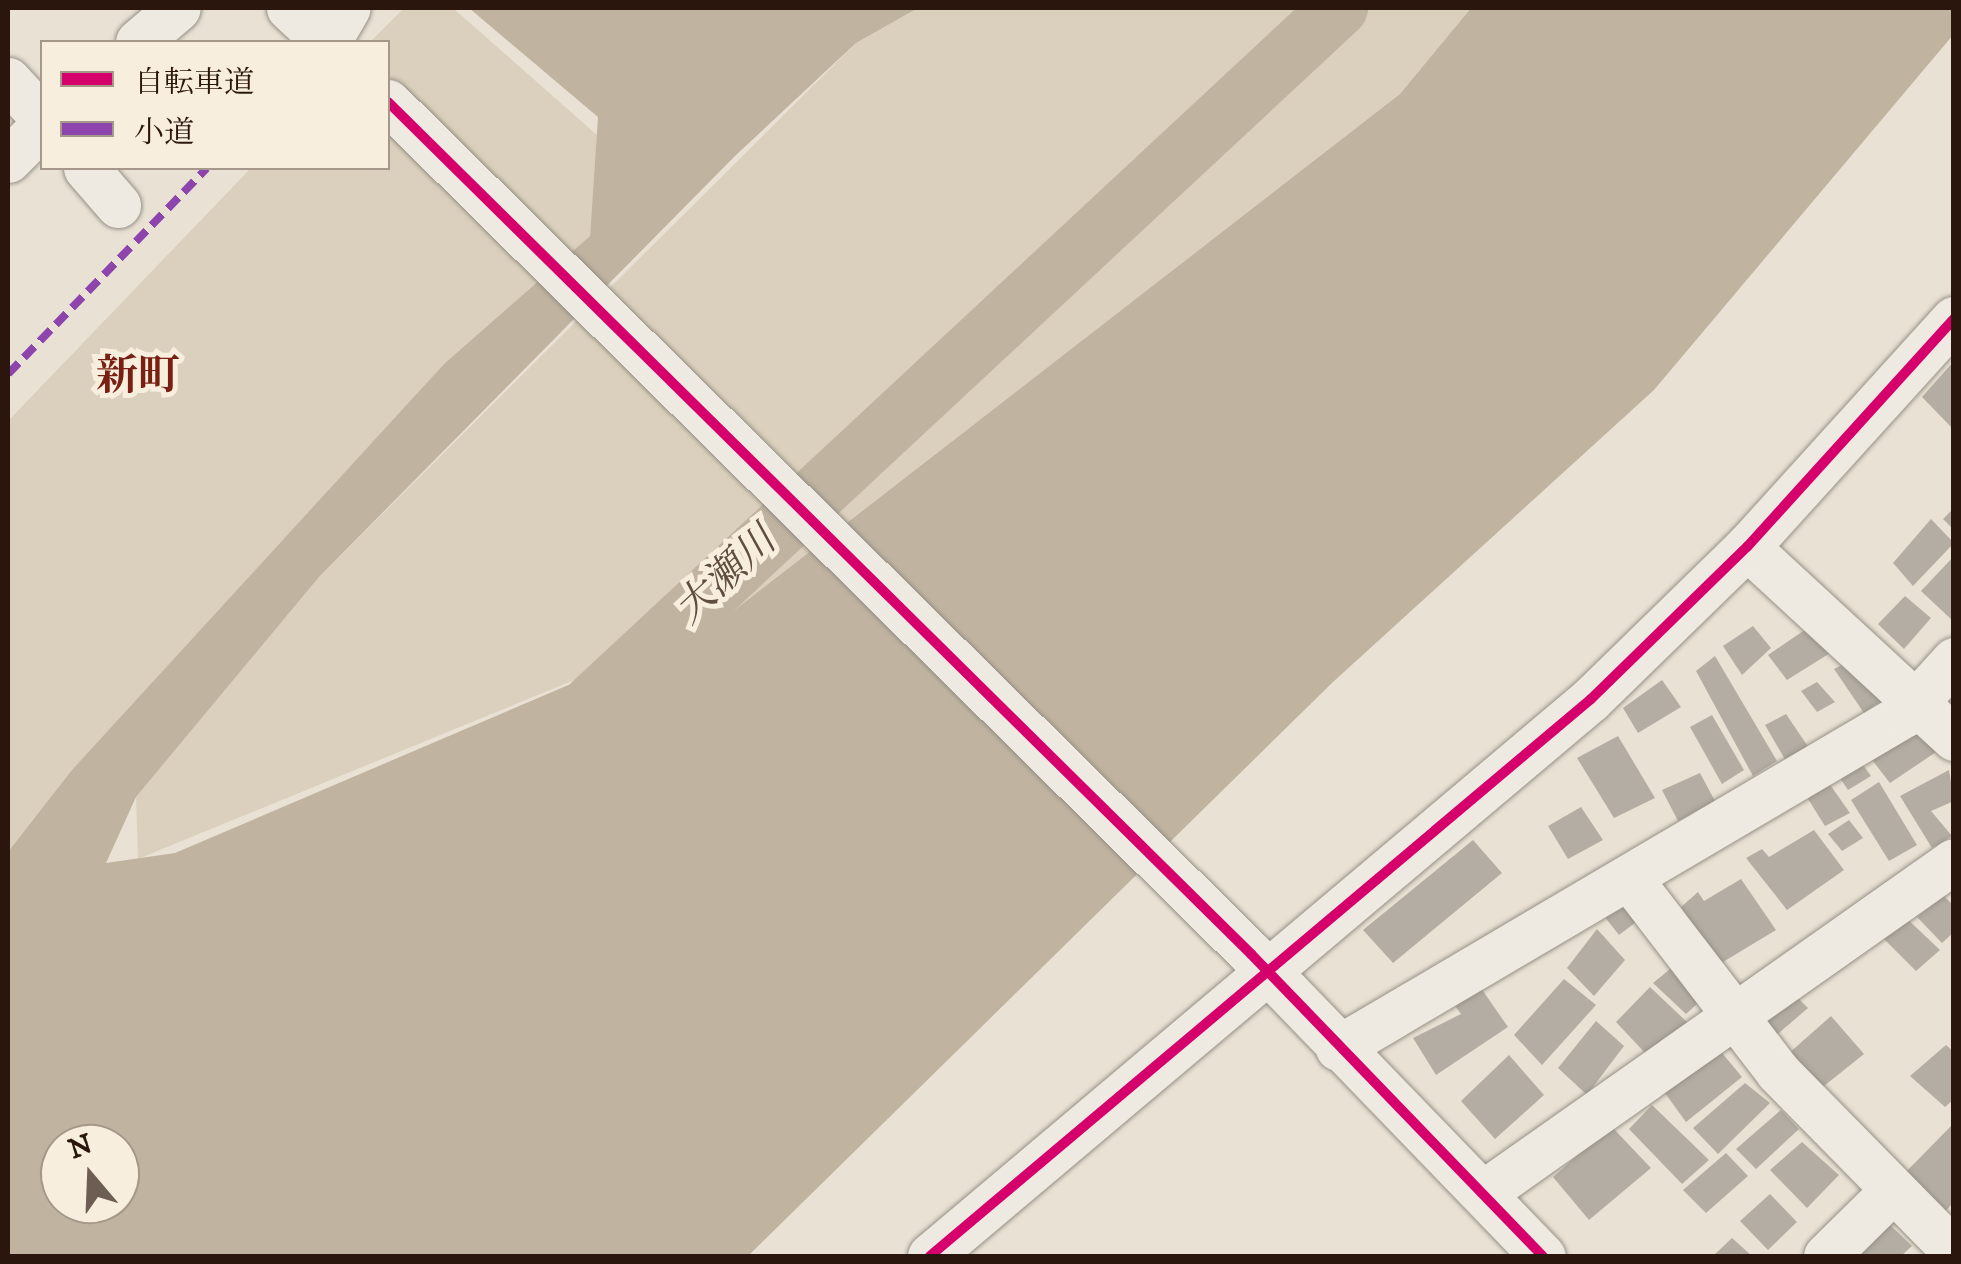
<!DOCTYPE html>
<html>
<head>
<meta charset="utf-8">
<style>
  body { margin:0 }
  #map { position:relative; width:1961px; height:1264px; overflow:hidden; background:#e9e2d4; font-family:"IM FELL DW Pica","Noto Serif JP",serif }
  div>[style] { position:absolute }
  .green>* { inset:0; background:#dbd0bd }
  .water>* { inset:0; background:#c0b3a0 }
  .river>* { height:58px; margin:-29px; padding:0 29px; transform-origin:29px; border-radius:29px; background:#c0b3a0 }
  .building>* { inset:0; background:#b3ada3 }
  .roads { filter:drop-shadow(0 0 2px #969086) drop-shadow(0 0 2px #969086) }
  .minor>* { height:45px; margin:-22.5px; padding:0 22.5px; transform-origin:22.5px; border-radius:22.5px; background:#eeeae2 }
  .quiet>* { height:8px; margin-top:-4px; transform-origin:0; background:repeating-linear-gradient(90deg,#8e44ad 0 15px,transparent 0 23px) }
  .cycleway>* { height:10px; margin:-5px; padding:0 5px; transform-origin:5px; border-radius:5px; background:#d6006c }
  span { translate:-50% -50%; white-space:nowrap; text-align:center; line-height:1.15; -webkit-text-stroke:10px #f7eedd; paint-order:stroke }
  .water-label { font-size:40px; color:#5f4d3f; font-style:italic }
  .quarter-label { font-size:42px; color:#7a1f14; font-weight:700 }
  .frame { position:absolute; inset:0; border:10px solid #2b160d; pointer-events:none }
  .legend { position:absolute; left:40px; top:40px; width:350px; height:130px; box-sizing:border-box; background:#f7eedd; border:2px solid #a5988a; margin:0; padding:12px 18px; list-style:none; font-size:30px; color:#2b160d }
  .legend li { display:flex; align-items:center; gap:20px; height:50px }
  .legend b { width:50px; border:2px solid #a5988a }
  .north { position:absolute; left:40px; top:1124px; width:100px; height:100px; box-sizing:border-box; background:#f7eedd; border:2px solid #a5988a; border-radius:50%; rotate:341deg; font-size:28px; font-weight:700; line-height:40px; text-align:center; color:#2b160d }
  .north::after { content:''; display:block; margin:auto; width:35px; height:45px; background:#6e5d53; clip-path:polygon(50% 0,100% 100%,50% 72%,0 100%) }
</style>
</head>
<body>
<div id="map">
  <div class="green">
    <div style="clip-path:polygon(404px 8px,453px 8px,597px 135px,590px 236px,445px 363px,8px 855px,8px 421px,251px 168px,388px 168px,388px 42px,370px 42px)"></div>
    <div style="clip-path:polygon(918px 8px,1471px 8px,1400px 94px,723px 619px,138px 859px,136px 797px,319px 577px,856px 43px)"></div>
  </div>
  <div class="water">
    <div style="clip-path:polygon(evenodd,469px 8px,918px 8px,856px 43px,735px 156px,319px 577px,136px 797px,106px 863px,175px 853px,723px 619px,1400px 94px,1471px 8px,1953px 8px,1953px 35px,1654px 390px,1333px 682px,748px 1256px,8px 1256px,8px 852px,72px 770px,445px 363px,590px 236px,598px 117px,469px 8px,60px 1144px,120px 1144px,120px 1204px,60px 1204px,60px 1144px)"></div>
  </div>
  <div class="river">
    <div style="left:591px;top:704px;width:1022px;rotate:-42.94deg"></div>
  </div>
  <div class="building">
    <div style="clip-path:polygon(1954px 361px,1954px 430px,1922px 397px)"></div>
    <div style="clip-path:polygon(1954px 508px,1954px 530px,1943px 519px)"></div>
    <div style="clip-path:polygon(1931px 519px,1954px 543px,1913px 586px,1893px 563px)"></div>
    <div style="clip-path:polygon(1954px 556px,1954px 617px,1952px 620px,1921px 591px)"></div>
    <div style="clip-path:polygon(1905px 596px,1931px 618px,1904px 649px,1878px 624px)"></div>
    <div style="clip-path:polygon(1812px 625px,1835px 650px,1787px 680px,1768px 655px)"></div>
    <div style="clip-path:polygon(1753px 626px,1771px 648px,1742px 675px,1723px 646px)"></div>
    <div style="clip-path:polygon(1715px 656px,1777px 761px,1753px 776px,1696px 671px)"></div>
    <div style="clip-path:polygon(1858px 657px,1886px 697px,1864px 713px,1834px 669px)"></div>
    <div style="clip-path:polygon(1662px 680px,1681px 707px,1638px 733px,1623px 708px)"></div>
    <div style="clip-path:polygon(1817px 682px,1835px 702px,1817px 712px,1801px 691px)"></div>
    <div style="clip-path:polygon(1786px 714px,1809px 748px,1786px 761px,1765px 725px)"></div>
    <div style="clip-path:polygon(1712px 715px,1744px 770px,1722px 784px,1690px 727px)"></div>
    <div style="clip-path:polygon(1914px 720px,1942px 748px,1890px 783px,1869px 756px)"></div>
    <div style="clip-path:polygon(1618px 736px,1655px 798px,1614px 818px,1577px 758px)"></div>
    <div style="clip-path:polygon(1858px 758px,1871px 776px,1848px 790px,1836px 772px)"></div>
    <div style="clip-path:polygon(1949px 770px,1954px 801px,1931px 811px,1952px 836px,1932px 848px,1900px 796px)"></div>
    <div style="clip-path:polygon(1700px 773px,1715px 801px,1678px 821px,1662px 790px)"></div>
    <div style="clip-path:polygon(1826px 779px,1850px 813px,1825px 826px,1803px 791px)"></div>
    <div style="clip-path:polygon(1879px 782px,1917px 845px,1889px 861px,1851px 800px)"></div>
    <div style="clip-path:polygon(1581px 807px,1603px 840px,1568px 859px,1548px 826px)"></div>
    <div style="clip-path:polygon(1849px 820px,1863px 838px,1842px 851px,1828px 834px)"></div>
    <div style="clip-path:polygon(1814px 830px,1844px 870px,1787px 910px,1746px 858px,1762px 849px,1769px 857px)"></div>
    <div style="clip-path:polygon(1473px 840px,1502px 873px,1393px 963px,1363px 930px)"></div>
    <div style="clip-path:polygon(1741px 879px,1776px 930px,1718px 965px,1681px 907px,1698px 892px,1704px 901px)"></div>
    <div style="clip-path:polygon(1944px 896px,1954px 906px,1954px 932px,1942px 943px,1917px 917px)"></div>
    <div style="clip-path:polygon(1623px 902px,1640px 919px,1619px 935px,1604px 916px)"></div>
    <div style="clip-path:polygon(1903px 915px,1940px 950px,1916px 971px,1881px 936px)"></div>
    <div style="clip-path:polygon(1597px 929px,1625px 960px,1594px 996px,1567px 968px)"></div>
    <div style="clip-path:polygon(1680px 961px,1707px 995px,1686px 1014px,1653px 983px)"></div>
    <div style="clip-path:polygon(1474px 978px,1508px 1027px,1436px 1075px,1413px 1038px,1461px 1014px,1446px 994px)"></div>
    <div style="clip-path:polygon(1564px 979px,1596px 1005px,1542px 1065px,1514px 1035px)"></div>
    <div style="clip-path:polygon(1650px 987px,1688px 1023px,1646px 1054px,1616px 1022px)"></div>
    <div style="clip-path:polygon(1789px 989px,1808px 1008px,1772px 1039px,1754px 1019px)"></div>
    <div style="clip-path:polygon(1831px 1016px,1864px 1054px,1819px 1090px,1788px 1054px)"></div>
    <div style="clip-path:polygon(1596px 1021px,1624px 1046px,1587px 1095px,1558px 1068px)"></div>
    <div style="clip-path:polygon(1946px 1045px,1954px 1052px,1954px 1099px,1945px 1107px,1910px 1076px)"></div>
    <div style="clip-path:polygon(1718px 1048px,1742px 1077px,1686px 1122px,1662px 1089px)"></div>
    <div style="clip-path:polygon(1509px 1055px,1544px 1095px,1495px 1139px,1461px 1101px)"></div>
    <div style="clip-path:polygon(1745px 1083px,1770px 1103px,1718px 1154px,1693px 1128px)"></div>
    <div style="clip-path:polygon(1652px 1105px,1709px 1160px,1682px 1184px,1629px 1129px)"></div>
    <div style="clip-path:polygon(1781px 1110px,1799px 1129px,1756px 1169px,1736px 1149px)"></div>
    <div style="clip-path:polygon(1611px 1126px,1651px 1168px,1589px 1220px,1553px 1177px)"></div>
    <div style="clip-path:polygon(1951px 1126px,1954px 1202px,1940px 1217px,1902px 1176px)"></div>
    <div style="clip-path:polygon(1802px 1142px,1839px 1175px,1807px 1208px,1770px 1170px)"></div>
    <div style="clip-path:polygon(1726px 1153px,1748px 1176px,1706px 1213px,1683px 1190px)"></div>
    <div style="clip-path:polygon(1770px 1194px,1797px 1222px,1768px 1250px,1740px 1221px)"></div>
    <div style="clip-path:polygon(1886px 1221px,1912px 1246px,1901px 1256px,1847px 1256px)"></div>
    <div style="clip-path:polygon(1732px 1238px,1752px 1256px,1713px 1256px)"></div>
  </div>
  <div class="roads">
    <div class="minor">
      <div style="left:289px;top:8px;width:50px;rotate:42.6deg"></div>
      <div style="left:138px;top:42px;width:52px;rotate:-40.4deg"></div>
      <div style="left:328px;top:42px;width:39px;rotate:-60deg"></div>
      <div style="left:8px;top:80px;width:50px;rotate:47.4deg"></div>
      <div style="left:388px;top:102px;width:1213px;rotate:44.63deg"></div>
      <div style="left:1251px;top:954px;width:420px;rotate:46deg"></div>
      <div style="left:8px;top:160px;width:48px;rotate:-45deg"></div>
      <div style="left:86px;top:168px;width:49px;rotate:49.1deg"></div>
      <div style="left:1747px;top:547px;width:282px;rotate:42.7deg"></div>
      <div style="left:1630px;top:879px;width:243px;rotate:52.5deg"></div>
      <div style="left:1778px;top:1072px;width:251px;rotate:45.5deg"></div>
      <div style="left:1338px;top:1048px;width:658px;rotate:-30.5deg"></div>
      <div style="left:1905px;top:714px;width:73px;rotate:-47.8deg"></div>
      <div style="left:1483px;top:1193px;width:576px;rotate:-35.18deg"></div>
      <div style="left:930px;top:1256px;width:864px;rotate:-40.12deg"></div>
      <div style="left:1591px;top:699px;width:218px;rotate:-44.3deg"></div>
      <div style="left:1747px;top:547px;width:308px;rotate:-47.8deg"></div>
      <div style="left:1826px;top:1256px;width:94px;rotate:-44.6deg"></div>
    </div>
  </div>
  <div class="quiet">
    <div style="left:8px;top:374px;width:286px;rotate:-46deg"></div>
  </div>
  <div class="cycleway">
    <div style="left:388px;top:102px;width:1213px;rotate:44.63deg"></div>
    <div style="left:1251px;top:954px;width:420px;rotate:46deg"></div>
    <div style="left:930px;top:1256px;width:864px;rotate:-40.12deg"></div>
    <div style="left:1591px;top:699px;width:218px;rotate:-44.3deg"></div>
    <div style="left:1747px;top:547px;width:308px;rotate:-47.8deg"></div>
  </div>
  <div class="water-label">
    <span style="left:726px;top:576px;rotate:-43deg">大瀬川</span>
  </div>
  <div class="quarter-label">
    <span style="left:138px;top:377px">新町</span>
  </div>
  <div class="frame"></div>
  <ul class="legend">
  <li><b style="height:12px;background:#d6006c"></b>自転車道</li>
  <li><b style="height:12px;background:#8e44ad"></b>小道</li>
  </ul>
  <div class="north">N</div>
</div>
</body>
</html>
